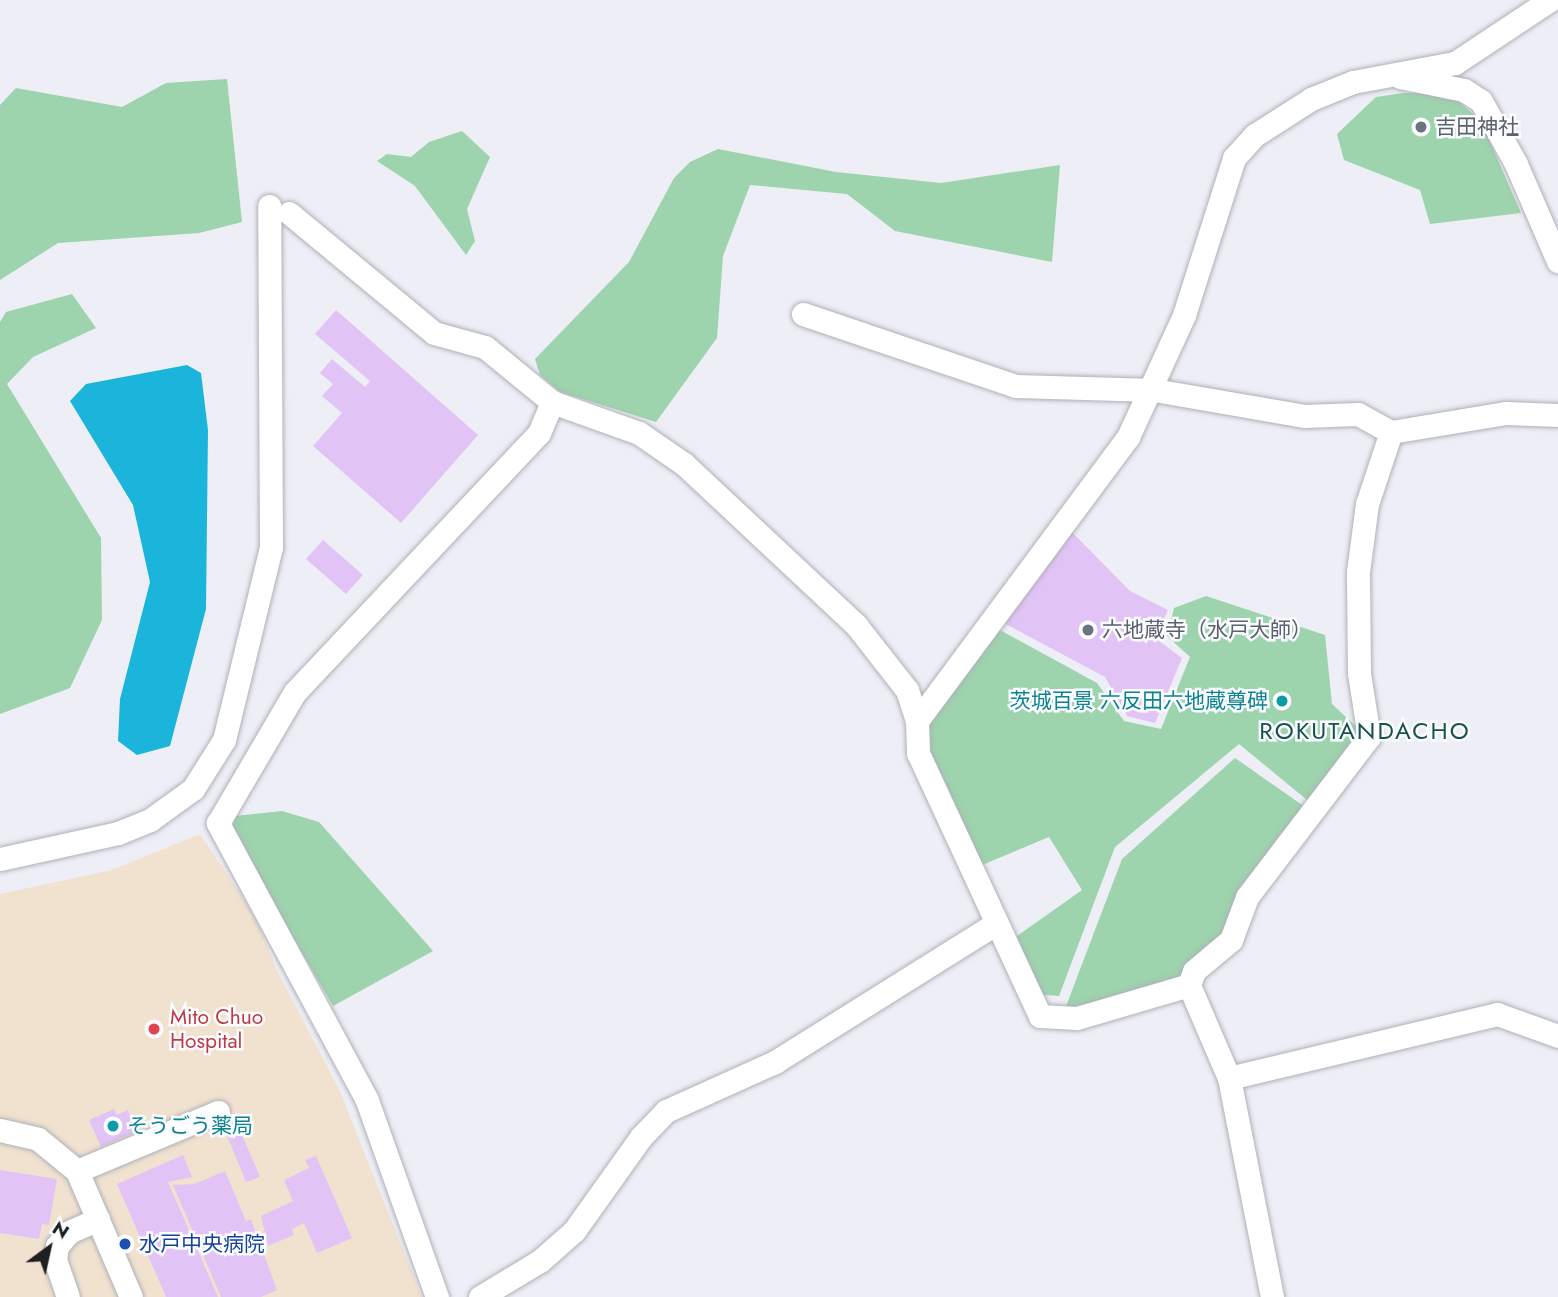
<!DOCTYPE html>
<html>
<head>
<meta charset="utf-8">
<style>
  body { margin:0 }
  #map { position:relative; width:1558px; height:1297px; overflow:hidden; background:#edeef6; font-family:Jost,"Noto Sans JP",sans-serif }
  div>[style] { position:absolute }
  .medical>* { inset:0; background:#f1e2d0 }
  .green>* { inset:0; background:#9dd3ad }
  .water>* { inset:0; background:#1bb5dc }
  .building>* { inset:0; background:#e2c3f6 }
  .roads { filter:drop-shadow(0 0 2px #afb1b8) drop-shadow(0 0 2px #afb1b8) }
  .minor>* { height:23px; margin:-11.5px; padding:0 11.5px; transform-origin:11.5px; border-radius:11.5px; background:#fff }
  .dots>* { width:19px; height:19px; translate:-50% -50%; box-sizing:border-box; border:4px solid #fbfcff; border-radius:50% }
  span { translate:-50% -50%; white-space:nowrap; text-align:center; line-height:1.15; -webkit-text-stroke:5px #fbfcff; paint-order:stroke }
  .worship-label { font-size:21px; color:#5b616d }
  .left { translate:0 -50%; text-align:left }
  .culture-label { font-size:21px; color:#0d838f }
  .right { translate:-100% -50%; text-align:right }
  .health-label { font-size:21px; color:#be3a42 }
  .transit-label { font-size:21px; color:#164399 }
  .quarter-label { font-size:24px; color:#17514c; letter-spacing:2px }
  .north { position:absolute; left:14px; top:1213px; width:70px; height:70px; -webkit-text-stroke:5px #fbfcff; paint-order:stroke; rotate:33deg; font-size:19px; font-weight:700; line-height:28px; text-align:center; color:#1f1f22 }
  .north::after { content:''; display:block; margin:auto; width:24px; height:32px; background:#1f1f22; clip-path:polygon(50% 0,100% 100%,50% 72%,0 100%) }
</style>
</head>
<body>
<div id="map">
  <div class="medical">
    <div style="clip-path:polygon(200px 834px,257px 919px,276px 969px,339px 1089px,422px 1297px,0 1297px,0 894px,112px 870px)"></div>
  </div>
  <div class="green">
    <div style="clip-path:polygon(227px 79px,242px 222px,199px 233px,58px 243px,0 280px,0 105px,16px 88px,122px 107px,166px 83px)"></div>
    <div style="clip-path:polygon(1403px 93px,1437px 93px,1457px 100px,1481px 121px,1521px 213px,1430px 224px,1420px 190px,1344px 160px,1337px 134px,1376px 97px)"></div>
    <div style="clip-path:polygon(462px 131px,490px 157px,467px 209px,475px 241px,466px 255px,415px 186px,377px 161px,387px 154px,411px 157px,429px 142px)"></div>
    <div style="clip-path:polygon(718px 149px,836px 172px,941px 183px,1060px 165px,1052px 262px,895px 231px,847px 194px,750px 185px,723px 256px,717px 338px,656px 422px,560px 392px,540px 375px,535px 359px,629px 262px,674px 178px,690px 162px)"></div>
    <div style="clip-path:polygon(72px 294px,96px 328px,33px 357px,7px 384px,101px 538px,102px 620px,70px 688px,0 714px,0 322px,6px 312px)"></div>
    <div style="clip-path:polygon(1206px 596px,1325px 635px,1332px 704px,1362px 732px,1312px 804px,1239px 744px,1115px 847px,1059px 996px,1032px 994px,1010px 941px,1082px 890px,1049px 837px,982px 865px,928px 750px,924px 710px,998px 629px,1097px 683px,1124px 721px,1161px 729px,1190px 657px,1167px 636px,1174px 608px)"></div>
    <div style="clip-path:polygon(1235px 758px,1305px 807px,1227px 933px,1183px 979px,1065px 1009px,1122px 859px)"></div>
    <div style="clip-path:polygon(282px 811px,319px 822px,433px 951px,333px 1006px,232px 833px,235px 816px)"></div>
  </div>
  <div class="water">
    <div style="clip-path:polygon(187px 365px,201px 373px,208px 430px,206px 609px,170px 746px,137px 755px,118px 741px,120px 699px,150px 582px,133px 505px,70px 401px,86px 384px)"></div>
  </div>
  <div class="building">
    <div style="clip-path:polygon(336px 310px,478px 435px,401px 523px,313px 446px,342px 413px,322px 396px,333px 384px,320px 373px,332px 359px,365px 387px,370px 381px,315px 334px)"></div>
    <div style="clip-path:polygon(1070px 530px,1130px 591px,1168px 610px,1155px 638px,1182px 658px,1155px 723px,1127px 716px,1105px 677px,1002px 622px)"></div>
    <div style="clip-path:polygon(323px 540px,363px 575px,346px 594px,306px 559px)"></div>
    <div style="clip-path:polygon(114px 1109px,117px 1115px,128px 1110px,138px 1131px,101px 1147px,89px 1120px)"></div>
    <div style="clip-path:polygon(236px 1121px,260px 1177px,246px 1182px,223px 1126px)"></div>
    <div style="clip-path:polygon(183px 1155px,192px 1177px,168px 1182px,218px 1297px,166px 1297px,117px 1184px)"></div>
    <div style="clip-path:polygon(316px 1156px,352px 1238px,317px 1253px,304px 1223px,292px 1229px,294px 1235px,268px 1246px,261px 1216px,293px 1201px,284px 1180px,309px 1168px,305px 1160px)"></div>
    <div style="clip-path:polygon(0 1170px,57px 1179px,49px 1225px,42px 1224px,39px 1239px,0 1233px)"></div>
    <div style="clip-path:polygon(225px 1171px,246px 1221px,251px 1219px,277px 1290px,261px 1297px,221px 1297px,173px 1185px,194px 1184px)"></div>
  </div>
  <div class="roads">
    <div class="minor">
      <div style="left:1400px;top:77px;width:65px;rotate:11.5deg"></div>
      <div style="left:1464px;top:90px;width:20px;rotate:33deg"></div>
      <div style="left:1481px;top:101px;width:72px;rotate:60.9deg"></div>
      <div style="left:1516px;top:164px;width:106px;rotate:66.6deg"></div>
      <div style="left:289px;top:213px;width:188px;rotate:39.6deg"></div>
      <div style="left:434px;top:333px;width:53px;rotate:15.4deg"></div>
      <div style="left:485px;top:347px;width:87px;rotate:39.4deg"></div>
      <div style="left:552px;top:402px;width:92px;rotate:19.6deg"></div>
      <div style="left:639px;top:433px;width:55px;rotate:34.6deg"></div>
      <div style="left:684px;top:464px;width:236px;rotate:43.1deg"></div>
      <div style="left:856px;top:625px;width:83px;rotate:51.9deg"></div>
      <div style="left:907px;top:690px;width:33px;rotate:72deg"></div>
      <div style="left:917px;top:721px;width:32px;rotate:88deg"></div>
      <div style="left:918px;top:753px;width:290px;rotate:65.1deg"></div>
      <div style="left:1040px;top:1016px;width:37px;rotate:3deg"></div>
      <div style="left:1077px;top:1018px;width:117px;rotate:-16.4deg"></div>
      <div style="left:803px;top:314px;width:225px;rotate:18.7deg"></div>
      <div style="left:1016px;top:386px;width:138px;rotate:1.7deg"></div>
      <div style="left:1154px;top:390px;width:152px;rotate:9.8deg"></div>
      <div style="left:1304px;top:416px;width:54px;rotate:-2.1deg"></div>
      <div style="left:1358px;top:414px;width:38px;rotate:29deg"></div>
      <div style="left:1391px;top:432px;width:117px;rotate:-9.4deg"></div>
      <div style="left:1506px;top:413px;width:52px;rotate:2.2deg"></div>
      <div style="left:917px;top:721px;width:354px;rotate:-53.4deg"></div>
      <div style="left:1128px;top:437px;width:134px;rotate:-65.3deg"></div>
      <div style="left:1184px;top:315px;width:165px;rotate:-72.3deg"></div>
      <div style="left:1234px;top:158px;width:31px;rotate:-48deg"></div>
      <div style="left:1255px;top:135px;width:67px;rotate:-32.7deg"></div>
      <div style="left:1311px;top:99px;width:45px;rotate:-22deg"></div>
      <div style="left:1353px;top:82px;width:104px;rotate:-10.6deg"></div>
      <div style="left:1455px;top:63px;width:114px;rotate:-33.6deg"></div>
      <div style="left:0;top:859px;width:121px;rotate:-12.4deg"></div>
      <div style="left:118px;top:833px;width:35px;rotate:-22deg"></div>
      <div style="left:150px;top:820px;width:53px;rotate:-35.8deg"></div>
      <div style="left:193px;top:789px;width:58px;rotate:-57.7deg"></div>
      <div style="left:224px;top:740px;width:199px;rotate:-76.3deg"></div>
      <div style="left:271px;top:547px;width:341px;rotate:-90.3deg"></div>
      <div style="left:1229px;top:1078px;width:276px;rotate:-13.4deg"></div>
      <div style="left:1497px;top:1014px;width:65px;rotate:19.8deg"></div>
      <div style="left:0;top:1130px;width:39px;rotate:13deg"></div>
      <div style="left:38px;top:1139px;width:50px;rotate:39.4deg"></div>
      <div style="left:77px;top:1171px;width:137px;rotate:66.8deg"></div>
      <div style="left:77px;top:1171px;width:153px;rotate:-22.7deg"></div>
      <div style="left:68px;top:1297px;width:39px;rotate:-109deg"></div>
      <div style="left:55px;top:1260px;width:14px;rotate:-82deg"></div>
      <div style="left:57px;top:1246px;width:18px;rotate:-49deg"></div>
      <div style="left:69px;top:1232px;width:32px;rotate:-24deg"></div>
      <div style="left:437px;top:1297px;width:209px;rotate:-109.6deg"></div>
      <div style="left:367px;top:1100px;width:315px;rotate:-118.3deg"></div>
      <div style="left:218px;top:823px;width:152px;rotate:-59.6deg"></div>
      <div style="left:295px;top:692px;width:356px;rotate:-46.7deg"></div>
      <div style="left:539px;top:433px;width:34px;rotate:-67deg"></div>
      <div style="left:480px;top:1297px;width:70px;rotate:-31deg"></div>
      <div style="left:540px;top:1261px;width:45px;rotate:-41.4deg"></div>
      <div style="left:574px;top:1231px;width:115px;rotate:-54.5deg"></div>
      <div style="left:641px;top:1137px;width:36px;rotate:-46deg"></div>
      <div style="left:666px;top:1111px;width:120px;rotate:-24.2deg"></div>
      <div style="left:775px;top:1062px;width:260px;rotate:-32.1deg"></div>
      <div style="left:1272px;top:1297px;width:223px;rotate:-101.1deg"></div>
      <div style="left:1229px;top:1078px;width:101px;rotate:-113.3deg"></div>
      <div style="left:1189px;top:985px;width:15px;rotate:-70deg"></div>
      <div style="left:1194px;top:971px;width:48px;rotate:-40deg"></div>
      <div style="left:1231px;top:940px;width:46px;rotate:-69.6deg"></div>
      <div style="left:1247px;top:897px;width:201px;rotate:-52.7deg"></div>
      <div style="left:1369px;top:737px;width:65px;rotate:-98.9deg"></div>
      <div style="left:1359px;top:673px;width:101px;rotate:-90.6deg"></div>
      <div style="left:1358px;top:572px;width:69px;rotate:-82.5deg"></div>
      <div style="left:1367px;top:504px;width:76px;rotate:-71.6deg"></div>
    </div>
  </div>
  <div class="dots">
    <div style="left:1421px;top:127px;background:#6b7280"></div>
    <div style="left:1088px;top:630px;background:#6b7280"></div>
    <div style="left:1282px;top:701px;background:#0f9aa8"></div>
    <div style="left:154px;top:1029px;background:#e0444e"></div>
    <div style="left:113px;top:1126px;background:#0f9aa8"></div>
    <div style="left:125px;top:1244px;background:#1a4fb4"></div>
  </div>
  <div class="worship-label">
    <span class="left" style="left:1435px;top:127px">吉田神社</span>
    <span class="left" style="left:1102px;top:630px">六地蔵寺（水戸大師）</span>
  </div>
  <div class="culture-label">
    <span class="right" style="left:1268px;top:701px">茨城百景 六反田六地蔵尊碑</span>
    <span class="left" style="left:127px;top:1126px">そうごう薬局</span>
  </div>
  <div class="health-label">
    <span class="left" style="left:170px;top:1029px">Mito Chuo<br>Hospital</span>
  </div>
  <div class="transit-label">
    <span class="left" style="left:139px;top:1244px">水戸中央病院</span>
  </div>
  <div class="quarter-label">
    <span style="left:1365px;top:731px">ROKUTANDACHO</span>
  </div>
  <div class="north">N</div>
</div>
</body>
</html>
